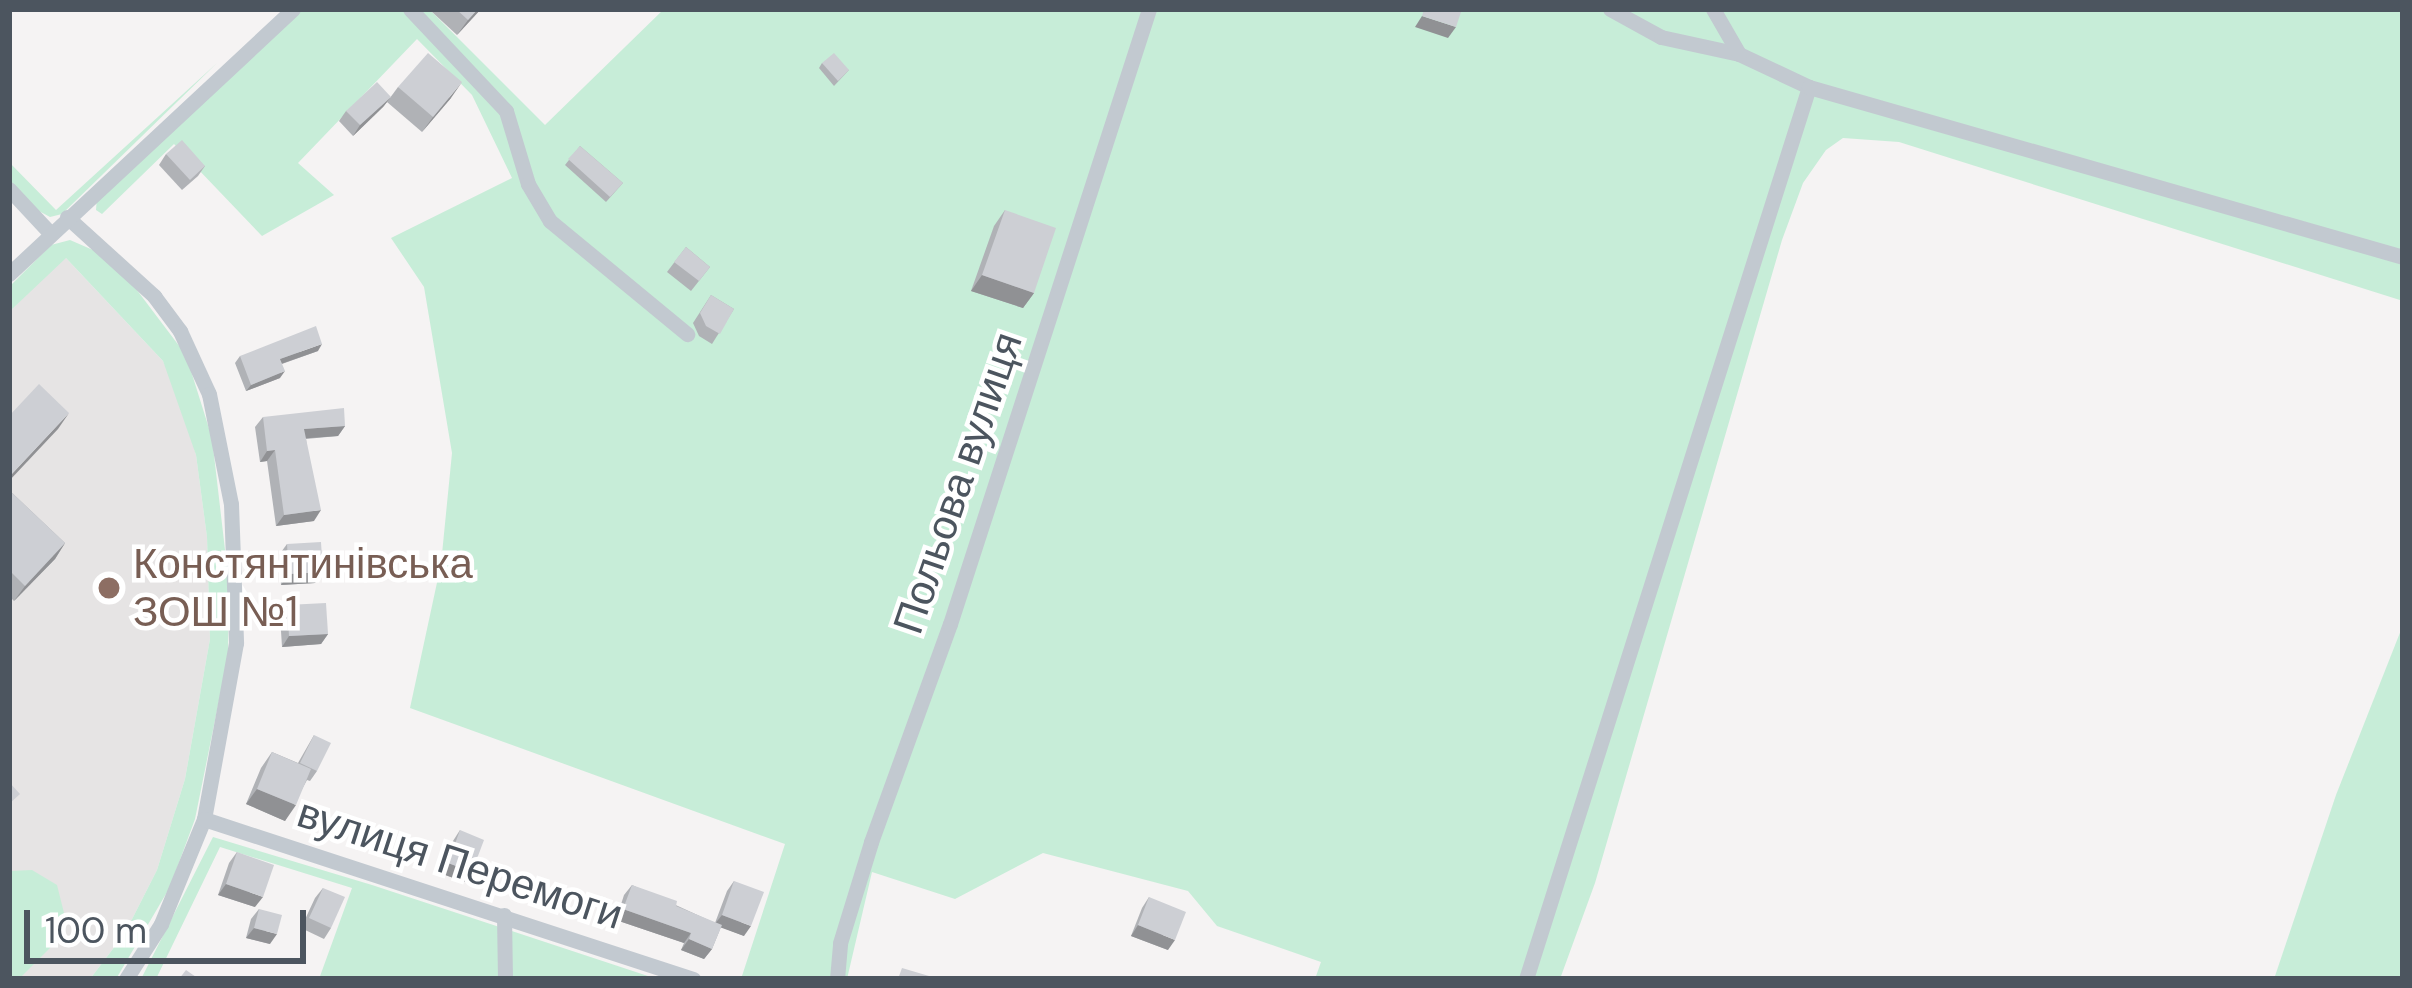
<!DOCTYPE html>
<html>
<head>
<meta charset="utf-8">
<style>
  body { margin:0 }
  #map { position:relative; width:2412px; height:988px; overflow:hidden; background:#f5f3f3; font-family:"DM Sans",sans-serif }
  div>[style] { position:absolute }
  .education>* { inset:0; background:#e6e4e4 }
  .green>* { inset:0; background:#c7edd8 }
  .street>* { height:15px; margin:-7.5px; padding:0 7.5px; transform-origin:7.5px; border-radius:7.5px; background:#c2c9d0 }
  .wall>* { inset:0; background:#b0b2b6 }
  .shaded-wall>* { inset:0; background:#909194 }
  .building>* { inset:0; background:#cdcfd4 }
  .dots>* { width:33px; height:33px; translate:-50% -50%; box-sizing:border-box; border:6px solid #fff; border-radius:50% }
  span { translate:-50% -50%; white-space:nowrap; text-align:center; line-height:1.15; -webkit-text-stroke:9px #fff; paint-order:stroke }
  .street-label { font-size:42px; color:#4c555f }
  .education-label { font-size:42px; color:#785e54 }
  .left { translate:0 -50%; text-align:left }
  .frame { position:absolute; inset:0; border:12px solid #4c555f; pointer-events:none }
  .scale { position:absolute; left:24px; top:910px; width:282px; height:54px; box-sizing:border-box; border:6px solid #4c555f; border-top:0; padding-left:15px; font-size:36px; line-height:42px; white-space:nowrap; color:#4c555f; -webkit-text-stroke:9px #fff; paint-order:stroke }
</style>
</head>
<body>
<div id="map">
  <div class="education">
    <div style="clip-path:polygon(65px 257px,163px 361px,180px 397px,196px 455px,207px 537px,210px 639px,185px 779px,157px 870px,125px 933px,90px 979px,9px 979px,9px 312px)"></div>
  </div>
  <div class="green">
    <div style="clip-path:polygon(300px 9px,429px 9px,545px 125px,664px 9px,2403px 9px,2403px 301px,1899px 142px,1843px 138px,1826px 150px,1803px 183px,1782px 240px,1595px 883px,1560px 979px,1315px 979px,1321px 962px,1217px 926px,1188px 891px,1043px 853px,955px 899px,872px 872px,847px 979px,741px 979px,785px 844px,410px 708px,441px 564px,452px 453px,424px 287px,391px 238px,512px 178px,472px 95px,417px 39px,298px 163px,334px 195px,262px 236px,174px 144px,102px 214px,96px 210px,97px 197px)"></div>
    <div style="clip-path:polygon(217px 63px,62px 214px,50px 217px,39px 211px,9px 180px,9px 162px,56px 210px)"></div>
    <div style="clip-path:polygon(70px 240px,93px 250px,127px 277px,186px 355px,212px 438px,229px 584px,228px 656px,195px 819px,170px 887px,116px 979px,90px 979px,125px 933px,157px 870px,185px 779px,210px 639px,207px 537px,196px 455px,163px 361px,66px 258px,9px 312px,9px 287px,51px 245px)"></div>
    <div style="clip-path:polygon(2403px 625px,2403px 979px,2274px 979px,2336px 795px)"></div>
    <div style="clip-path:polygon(213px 837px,372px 885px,657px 979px,319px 979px,352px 888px,220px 847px,156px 979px,141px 979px)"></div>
    <div style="clip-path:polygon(32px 870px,57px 885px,66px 921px,50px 948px,19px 979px,9px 979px,9px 871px)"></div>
  </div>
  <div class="street">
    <div style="left:410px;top:9px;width:140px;rotate:46.7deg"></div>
    <div style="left:506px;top:111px;width:76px;rotate:73.2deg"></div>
    <div style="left:528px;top:184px;width:43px;rotate:59.3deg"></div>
    <div style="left:550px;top:221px;width:178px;rotate:39.5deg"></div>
    <div style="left:1610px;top:9px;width:58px;rotate:28.8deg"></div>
    <div style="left:1661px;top:37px;width:80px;rotate:12.3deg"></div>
    <div style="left:1739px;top:54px;width:77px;rotate:25.2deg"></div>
    <div style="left:1713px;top:9px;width:52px;rotate:60deg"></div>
    <div style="left:9px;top:189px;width:60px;rotate:47deg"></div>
    <div style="left:67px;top:217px;width:118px;rotate:42.2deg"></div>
    <div style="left:154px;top:296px;width:44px;rotate:53.4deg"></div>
    <div style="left:180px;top:331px;width:69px;rotate:65.3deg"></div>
    <div style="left:209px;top:394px;width:112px;rotate:78.7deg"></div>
    <div style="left:231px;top:504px;width:139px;rotate:87.9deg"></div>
    <div style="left:236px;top:643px;width:179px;rotate:100.3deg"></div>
    <div style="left:204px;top:819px;width:113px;rotate:112.3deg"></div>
    <div style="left:161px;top:924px;width:65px;rotate:122.5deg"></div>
    <div style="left:9px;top:274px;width:388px;rotate:-43deg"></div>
    <div style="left:204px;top:819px;width:515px;rotate:18.12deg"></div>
    <div style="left:504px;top:915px;width:64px;rotate:89.1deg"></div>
    <div style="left:837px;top:979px;width:36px;rotate:-85deg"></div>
    <div style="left:840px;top:943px;width:106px;rotate:-72.9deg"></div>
    <div style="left:871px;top:842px;width:232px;rotate:-70.1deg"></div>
    <div style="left:950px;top:624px;width:646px;rotate:-72.07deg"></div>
    <div style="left:1526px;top:979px;width:936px;rotate:-72.4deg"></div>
    <div style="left:1809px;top:87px;width:618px;rotate:15.97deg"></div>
  </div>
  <div class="wall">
    <div style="clip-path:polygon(433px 9px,481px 9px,457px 35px,431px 11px)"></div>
    <div style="clip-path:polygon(822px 63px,849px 70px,834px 86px,819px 68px)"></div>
    <div style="clip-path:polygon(398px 87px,451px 98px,422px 132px,387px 102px)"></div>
    <div style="clip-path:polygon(391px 97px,383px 107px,353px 136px,339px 121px,346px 111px)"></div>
    <div style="clip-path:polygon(580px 146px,623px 183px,606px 202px,565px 165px)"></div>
    <div style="clip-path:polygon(166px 154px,205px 166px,198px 176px,182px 190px,159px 165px)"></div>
    <div style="clip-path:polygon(1005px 210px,1034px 293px,1023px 308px,971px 291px,994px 226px)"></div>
    <div style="clip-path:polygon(686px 247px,710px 267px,691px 291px,667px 272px)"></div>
    <div style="clip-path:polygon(711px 295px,734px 309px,712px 344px,699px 336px,693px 323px)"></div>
    <div style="clip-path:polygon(318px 351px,282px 364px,280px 378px,246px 391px,235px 363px,240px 356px)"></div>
    <div style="clip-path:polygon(263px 417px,345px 426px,338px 436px,306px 439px,314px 521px,276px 526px,267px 461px,260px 462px,255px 427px)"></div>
    <div style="clip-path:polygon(9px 490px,65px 543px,55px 559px,14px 601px,9px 596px)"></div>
    <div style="clip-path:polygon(287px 544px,315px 583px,281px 585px,279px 555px)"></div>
    <div style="clip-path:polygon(287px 605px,328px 634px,321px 644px,282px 647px,280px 616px)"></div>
    <div style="clip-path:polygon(314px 735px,317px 771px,310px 781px,307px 780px,285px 821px,246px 804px,261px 768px,272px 752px,298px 763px)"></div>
    <div style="clip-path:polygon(460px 830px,472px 872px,464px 882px,440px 873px,453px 841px)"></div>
    <div style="clip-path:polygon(237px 852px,255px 907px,218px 895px,229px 863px)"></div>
    <div style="clip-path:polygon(734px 881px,744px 936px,721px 927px,712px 949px,704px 959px,681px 950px,684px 943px,616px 920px,624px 895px,632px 885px,715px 923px,727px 891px)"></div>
    <div style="clip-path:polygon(323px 888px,331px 928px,324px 939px,301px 928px,315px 898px)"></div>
    <div style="clip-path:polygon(1149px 897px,1168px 950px,1131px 936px,1142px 908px)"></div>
    <div style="clip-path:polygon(259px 909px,270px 944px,246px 938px,251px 919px)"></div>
  </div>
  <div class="shaded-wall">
    <div style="clip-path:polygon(478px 9px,481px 9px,457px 35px,468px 20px)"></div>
    <div style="clip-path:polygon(1422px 16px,1456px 27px,1448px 38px,1415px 27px)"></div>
    <div style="clip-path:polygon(462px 82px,451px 98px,422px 132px,433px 117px)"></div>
    <div style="clip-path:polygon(391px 97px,383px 107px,353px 136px,360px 125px)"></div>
    <div style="clip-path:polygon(982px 275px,1034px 293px,1023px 308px,971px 291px)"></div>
    <div style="clip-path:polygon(322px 344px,318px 351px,275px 366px,280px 359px)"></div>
    <div style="clip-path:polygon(285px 371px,280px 378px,246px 391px,251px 385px)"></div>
    <div style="clip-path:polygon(69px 413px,58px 429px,9px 481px,9px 477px)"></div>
    <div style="clip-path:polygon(345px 426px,338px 436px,296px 439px,304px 429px)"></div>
    <div style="clip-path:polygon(275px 450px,267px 461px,260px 462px,267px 451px)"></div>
    <div style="clip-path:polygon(321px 510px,314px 521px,276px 526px,284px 515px)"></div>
    <div style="clip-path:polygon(65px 543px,55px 559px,14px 601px,25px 586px)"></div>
    <div style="clip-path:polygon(323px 572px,315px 583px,281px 585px,289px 574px)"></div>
    <div style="clip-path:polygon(328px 634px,321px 644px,282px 647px,289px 636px)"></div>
    <div style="clip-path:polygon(257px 789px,296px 805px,285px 821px,246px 804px)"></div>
    <div style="clip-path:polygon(448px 863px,472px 872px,464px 882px,440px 873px)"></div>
    <div style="clip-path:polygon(226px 884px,263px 897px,255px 907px,218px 895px)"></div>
    <div style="clip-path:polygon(623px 909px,691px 933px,684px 943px,616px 920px)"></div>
    <div style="clip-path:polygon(722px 915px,751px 926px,744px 936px,714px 925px)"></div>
    <div style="clip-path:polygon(1138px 925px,1175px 940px,1168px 950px,1131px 936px)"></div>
    <div style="clip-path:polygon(254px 928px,277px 934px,270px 944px,246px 938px)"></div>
    <div style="clip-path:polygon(689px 939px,712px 949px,704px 959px,681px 950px)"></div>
  </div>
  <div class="building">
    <div style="clip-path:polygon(456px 9px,478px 9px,468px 20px)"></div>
    <div style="clip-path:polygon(1424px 9px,1462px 9px,1456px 27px,1422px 16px)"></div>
    <div style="clip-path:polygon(428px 53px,462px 82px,433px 117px,398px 87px)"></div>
    <div style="clip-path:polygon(834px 53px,849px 70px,838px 81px,822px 63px)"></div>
    <div style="clip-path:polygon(377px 82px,391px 97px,360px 125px,346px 111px)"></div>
    <div style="clip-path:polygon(182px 140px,205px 166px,190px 180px,166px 154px)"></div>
    <div style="clip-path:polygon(580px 146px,623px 183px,610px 197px,568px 159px)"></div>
    <div style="clip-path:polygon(1005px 210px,1056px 228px,1034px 293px,982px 275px)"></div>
    <div style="clip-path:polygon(686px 247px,710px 267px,699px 281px,674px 262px)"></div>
    <div style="clip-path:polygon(711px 295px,734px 309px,720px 334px,706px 326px,700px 313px)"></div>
    <div style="clip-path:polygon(316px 326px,322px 344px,280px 359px,285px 371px,251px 385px,240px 356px)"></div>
    <div style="clip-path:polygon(39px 384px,69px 413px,9px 477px,9px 416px)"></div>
    <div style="clip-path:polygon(344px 408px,345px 426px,304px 429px,321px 510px,284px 515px,275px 450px,267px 451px,263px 417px)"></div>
    <div style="clip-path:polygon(9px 490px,65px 543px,25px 586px,9px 570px)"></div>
    <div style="clip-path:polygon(321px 542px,323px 572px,289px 574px,287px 544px)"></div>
    <div style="clip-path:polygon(326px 603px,328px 634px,289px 636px,287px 605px)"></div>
    <div style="clip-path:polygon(314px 735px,331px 743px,317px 771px,300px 763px)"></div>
    <div style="clip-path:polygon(272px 752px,311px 769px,296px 805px,257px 789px)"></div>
    <div style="clip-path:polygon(9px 782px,20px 794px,9px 804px)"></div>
    <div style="clip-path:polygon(460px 830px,484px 840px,472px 872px,448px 863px)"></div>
    <div style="clip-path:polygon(237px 852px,274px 865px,263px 897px,226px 884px)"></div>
    <div style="clip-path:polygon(734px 881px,764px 892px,751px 926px,722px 915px)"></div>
    <div style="clip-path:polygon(632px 885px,677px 901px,676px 906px,722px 925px,712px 949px,689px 939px,691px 933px,623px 909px)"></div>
    <div style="clip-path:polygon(323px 888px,345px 897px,331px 928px,309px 918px)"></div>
    <div style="clip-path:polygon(1149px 897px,1186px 912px,1175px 940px,1138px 925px)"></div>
    <div style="clip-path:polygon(259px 909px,282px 915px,277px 934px,254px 928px)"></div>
    <div style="clip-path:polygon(902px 968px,929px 976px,928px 979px,898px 979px)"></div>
    <div style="clip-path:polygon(186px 970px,199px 979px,179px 979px)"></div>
  </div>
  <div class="dots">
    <div style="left:109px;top:588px;background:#8d6e63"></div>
  </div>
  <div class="street-label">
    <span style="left:958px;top:483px;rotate:-71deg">Польова вулиця</span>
    <span style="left:460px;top:864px;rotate:18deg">вулиця Перемоги</span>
  </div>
  <div class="education-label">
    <span class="left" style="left:133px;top:588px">Констянтинівська<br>ЗОШ №1</span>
  </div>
  <div class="frame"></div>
  <div class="scale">100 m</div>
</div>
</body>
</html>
